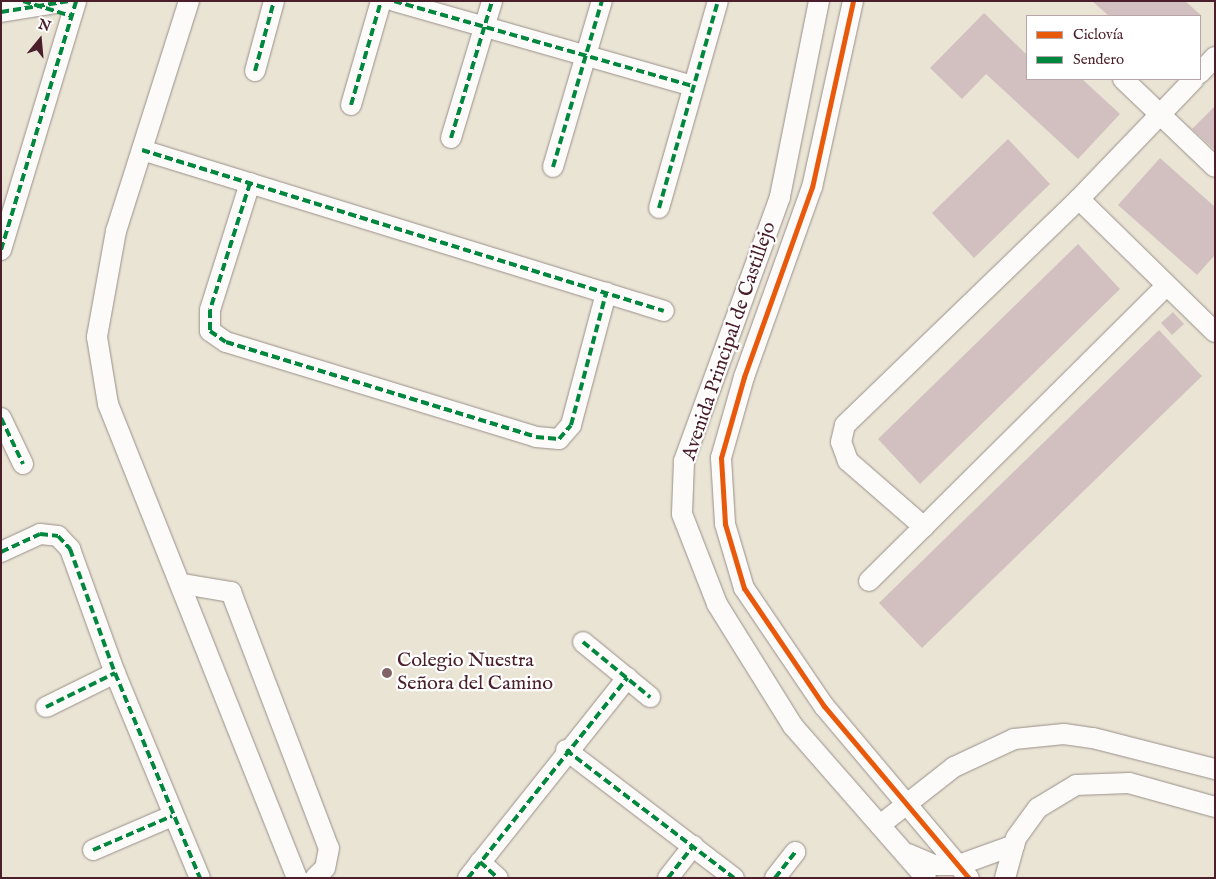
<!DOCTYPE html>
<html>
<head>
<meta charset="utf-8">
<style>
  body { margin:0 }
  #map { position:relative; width:1216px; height:879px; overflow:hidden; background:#eae4d5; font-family:"IM FELL English",serif }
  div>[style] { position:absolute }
  .building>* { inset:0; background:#d2c0c0 }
  .roads { filter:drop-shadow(0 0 1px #998f89) drop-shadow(0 0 1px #998f89) }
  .minor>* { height:20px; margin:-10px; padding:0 10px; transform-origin:10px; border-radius:10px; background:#fcfbf9 }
  .quiet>* { height:4px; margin-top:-2px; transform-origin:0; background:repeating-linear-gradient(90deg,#00873e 0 8px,transparent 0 12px) }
  .cycleway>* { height:5px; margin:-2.5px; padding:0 2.5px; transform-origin:2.5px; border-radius:2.5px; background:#e8590c }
  .dots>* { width:14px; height:14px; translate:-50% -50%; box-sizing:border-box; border:2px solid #fff; border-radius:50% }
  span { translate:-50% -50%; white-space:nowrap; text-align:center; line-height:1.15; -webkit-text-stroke:4.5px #fff; paint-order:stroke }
  .street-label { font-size:20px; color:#4a1f2b }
  .poi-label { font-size:20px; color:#4a1f2b }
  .left { translate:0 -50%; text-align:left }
  .frame { position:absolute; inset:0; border:2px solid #4a1f2b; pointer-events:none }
  .legend { position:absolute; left:1026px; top:15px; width:175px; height:65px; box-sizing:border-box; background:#fff; border:1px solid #b7a5aa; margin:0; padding:6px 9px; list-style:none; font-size:15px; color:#4a1f2b }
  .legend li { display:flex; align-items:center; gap:10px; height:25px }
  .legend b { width:25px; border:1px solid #b7a5aa }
  .north { position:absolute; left:15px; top:15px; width:50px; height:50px; -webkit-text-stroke:4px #fff; paint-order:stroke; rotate:17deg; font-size:14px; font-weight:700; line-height:20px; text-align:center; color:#4a1f2b }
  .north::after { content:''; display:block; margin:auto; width:18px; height:22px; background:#4a1f2b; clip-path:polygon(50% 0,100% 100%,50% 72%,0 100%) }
</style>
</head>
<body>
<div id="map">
  <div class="building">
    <div style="clip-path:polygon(1092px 1px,1185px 1px,1202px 16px,1109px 16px)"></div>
    <div style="clip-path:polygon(984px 13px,1027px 55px,1027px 79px,1082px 79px,1120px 114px,1078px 159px,986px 74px,962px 99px,930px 68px)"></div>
    <div style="clip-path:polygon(1215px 106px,1215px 150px,1192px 129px)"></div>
    <div style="clip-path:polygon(1008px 139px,1050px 184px,974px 258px,932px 213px)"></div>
    <div style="clip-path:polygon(1160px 158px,1215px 207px,1215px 255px,1197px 275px,1118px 205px)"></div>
    <div style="clip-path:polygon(1078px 244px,1120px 289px,920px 484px,878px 439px)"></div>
    <div style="clip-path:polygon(1173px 312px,1184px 324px,1172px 335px,1161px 323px)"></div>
    <div style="clip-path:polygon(1159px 330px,1202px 376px,922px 648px,879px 603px)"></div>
  </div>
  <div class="roads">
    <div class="minor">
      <div style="left:189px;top:1px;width:241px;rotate:107.6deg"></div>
      <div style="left:116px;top:231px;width:108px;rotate:100.2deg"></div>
      <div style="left:97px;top:337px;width:68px;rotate:80.7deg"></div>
      <div style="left:108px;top:404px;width:510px;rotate:68.26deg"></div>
      <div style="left:394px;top:1px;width:311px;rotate:15.9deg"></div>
      <div style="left:819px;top:1px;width:200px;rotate:101.3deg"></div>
      <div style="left:780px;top:197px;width:281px;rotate:110deg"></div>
      <div style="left:684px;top:461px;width:53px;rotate:92.2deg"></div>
      <div style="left:682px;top:514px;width:97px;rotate:68.7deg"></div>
      <div style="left:717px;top:604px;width:144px;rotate:58.1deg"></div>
      <div style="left:793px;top:726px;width:202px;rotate:48.8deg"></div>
      <div style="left:853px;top:1px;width:190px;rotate:102.4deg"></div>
      <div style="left:812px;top:187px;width:202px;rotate:109.7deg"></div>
      <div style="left:744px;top:377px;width:84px;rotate:105.9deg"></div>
      <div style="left:721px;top:458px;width:66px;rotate:86.5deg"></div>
      <div style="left:725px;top:524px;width:67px;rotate:73.5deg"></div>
      <div style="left:744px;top:588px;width:143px;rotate:55.9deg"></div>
      <div style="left:824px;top:706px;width:225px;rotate:49.9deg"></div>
      <div style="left:1px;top:12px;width:69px;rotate:-9.2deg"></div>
      <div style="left:255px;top:71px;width:73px;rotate:-74.8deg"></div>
      <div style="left:1200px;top:73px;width:22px;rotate:-47deg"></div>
      <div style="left:1123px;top:79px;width:127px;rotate:43.7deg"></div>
      <div style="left:351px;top:105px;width:108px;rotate:-73.9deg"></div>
      <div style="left:451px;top:138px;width:143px;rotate:-73.3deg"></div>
      <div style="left:142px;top:150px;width:546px;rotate:17.14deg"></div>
      <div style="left:553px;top:167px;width:173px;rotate:-73.6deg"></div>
      <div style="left:250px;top:183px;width:133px;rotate:107.5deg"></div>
      <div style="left:210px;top:310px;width:21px;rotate:90deg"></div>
      <div style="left:210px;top:331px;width:19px;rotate:35deg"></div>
      <div style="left:226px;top:342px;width:324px;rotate:17deg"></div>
      <div style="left:536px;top:437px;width:23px;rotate:5deg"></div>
      <div style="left:559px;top:439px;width:18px;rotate:-49deg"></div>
      <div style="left:571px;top:425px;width:137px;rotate:-75.1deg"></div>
      <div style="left:1079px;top:199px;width:190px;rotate:44.4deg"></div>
      <div style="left:659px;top:208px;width:215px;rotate:-74.1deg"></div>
      <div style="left:1px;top:250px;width:260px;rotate:-73.2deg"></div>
      <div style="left:1px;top:418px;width:51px;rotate:64.4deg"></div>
      <div style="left:924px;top:527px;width:101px;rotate:-139deg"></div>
      <div style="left:848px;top:461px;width:20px;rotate:-110deg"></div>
      <div style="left:841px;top:442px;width:17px;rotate:-77deg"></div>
      <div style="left:845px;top:425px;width:325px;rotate:-44deg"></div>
      <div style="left:1079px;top:199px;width:166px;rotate:-46.2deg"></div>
      <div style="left:1px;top:552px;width:43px;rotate:-24.8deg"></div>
      <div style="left:40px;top:534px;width:18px;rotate:6deg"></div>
      <div style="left:58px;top:536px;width:18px;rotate:47deg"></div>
      <div style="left:70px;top:549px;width:132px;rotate:70.1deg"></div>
      <div style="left:115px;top:673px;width:222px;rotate:67.5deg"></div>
      <div style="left:869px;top:581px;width:419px;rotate:-44.8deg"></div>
      <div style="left:183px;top:584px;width:49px;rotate:9.5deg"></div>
      <div style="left:231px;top:592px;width:274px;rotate:69.1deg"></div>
      <div style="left:329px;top:848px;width:20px;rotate:101deg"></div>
      <div style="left:325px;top:868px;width:14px;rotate:135deg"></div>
      <div style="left:583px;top:642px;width:87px;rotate:39.4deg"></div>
      <div style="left:46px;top:707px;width:77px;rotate:-26.2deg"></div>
      <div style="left:566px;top:750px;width:211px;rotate:37.3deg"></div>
      <div style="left:880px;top:825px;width:94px;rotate:-38.1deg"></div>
      <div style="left:954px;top:767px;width:66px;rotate:-25deg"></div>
      <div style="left:1014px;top:739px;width:50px;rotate:-5.7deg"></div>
      <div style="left:1064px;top:734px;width:29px;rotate:8deg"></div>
      <div style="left:1093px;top:738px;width:126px;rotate:14.3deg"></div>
      <div style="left:93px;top:850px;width:86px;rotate:-23.3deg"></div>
      <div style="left:908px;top:854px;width:28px;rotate:23deg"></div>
      <div style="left:934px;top:865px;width:25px"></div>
      <div style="left:959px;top:865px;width:59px;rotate:-20deg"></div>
      <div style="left:480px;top:862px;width:24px;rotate:42deg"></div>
      <div style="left:468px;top:878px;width:256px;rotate:-51.5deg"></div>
      <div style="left:668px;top:878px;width:41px;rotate:-52deg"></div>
      <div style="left:775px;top:878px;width:33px;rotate:-52deg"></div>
      <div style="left:1005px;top:878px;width:41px;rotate:-74.6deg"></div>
      <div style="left:1016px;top:838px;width:37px;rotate:-54deg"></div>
      <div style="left:1038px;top:808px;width:44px;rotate:-31.2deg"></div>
      <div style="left:1076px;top:785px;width:53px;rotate:-2.2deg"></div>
      <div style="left:1129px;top:783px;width:89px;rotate:15.6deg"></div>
    </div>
  </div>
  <div class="quiet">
    <div style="left:23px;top:1px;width:50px;rotate:17.4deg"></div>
    <div style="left:394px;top:1px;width:311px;rotate:15.9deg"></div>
    <div style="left:1px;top:12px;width:69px;rotate:-9.2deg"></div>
    <div style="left:255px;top:71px;width:73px;rotate:-74.8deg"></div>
    <div style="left:351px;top:105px;width:108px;rotate:-73.9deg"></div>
    <div style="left:451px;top:138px;width:143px;rotate:-73.3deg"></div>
    <div style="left:142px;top:150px;width:546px;rotate:17.14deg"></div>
    <div style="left:553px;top:167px;width:173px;rotate:-73.6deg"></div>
    <div style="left:250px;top:183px;width:133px;rotate:107.5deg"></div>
    <div style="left:210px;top:310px;width:21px;rotate:90deg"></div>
    <div style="left:210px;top:331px;width:19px;rotate:35deg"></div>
    <div style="left:226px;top:342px;width:324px;rotate:17deg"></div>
    <div style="left:536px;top:437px;width:23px;rotate:5deg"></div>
    <div style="left:559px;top:439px;width:18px;rotate:-49deg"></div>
    <div style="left:571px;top:425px;width:137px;rotate:-75.1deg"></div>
    <div style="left:659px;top:208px;width:215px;rotate:-74.1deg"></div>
    <div style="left:1px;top:250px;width:260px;rotate:-73.2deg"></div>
    <div style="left:1px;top:418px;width:51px;rotate:64.4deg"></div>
    <div style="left:1px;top:552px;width:43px;rotate:-24.8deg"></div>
    <div style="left:40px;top:534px;width:18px;rotate:6deg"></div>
    <div style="left:58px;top:536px;width:18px;rotate:47deg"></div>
    <div style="left:70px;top:549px;width:132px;rotate:70.1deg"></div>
    <div style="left:115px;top:673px;width:222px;rotate:67.5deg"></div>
    <div style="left:583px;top:642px;width:87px;rotate:39.4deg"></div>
    <div style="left:46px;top:707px;width:77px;rotate:-26.2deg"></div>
    <div style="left:566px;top:750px;width:211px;rotate:37.3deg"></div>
    <div style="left:93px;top:850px;width:86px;rotate:-23.3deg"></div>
    <div style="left:480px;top:862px;width:24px;rotate:42deg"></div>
    <div style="left:468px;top:878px;width:256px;rotate:-51.5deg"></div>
    <div style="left:668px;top:878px;width:41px;rotate:-52deg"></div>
    <div style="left:775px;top:878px;width:33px;rotate:-52deg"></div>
  </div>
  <div class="cycleway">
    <div style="left:853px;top:1px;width:190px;rotate:102.4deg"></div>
    <div style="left:812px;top:187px;width:202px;rotate:109.7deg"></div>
    <div style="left:744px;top:377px;width:84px;rotate:105.9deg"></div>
    <div style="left:721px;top:458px;width:66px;rotate:86.5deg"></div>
    <div style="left:725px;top:524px;width:67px;rotate:73.5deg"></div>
    <div style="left:744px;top:588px;width:143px;rotate:55.9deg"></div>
    <div style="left:824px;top:706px;width:225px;rotate:49.9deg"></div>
  </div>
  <div class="dots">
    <div style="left:387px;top:673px;background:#826466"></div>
  </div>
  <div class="street-label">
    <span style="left:729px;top:341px;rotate:-71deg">Avenida Principal de Castillejo</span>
  </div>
  <div class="poi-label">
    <span class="left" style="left:397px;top:672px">Colegio Nuestra<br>Señora del Camino</span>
  </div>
  <div class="frame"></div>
  <ul class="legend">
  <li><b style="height:6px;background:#e8590c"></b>Ciclovía</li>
  <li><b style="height:6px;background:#00873e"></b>Sendero</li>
  </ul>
  <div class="north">N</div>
</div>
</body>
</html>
